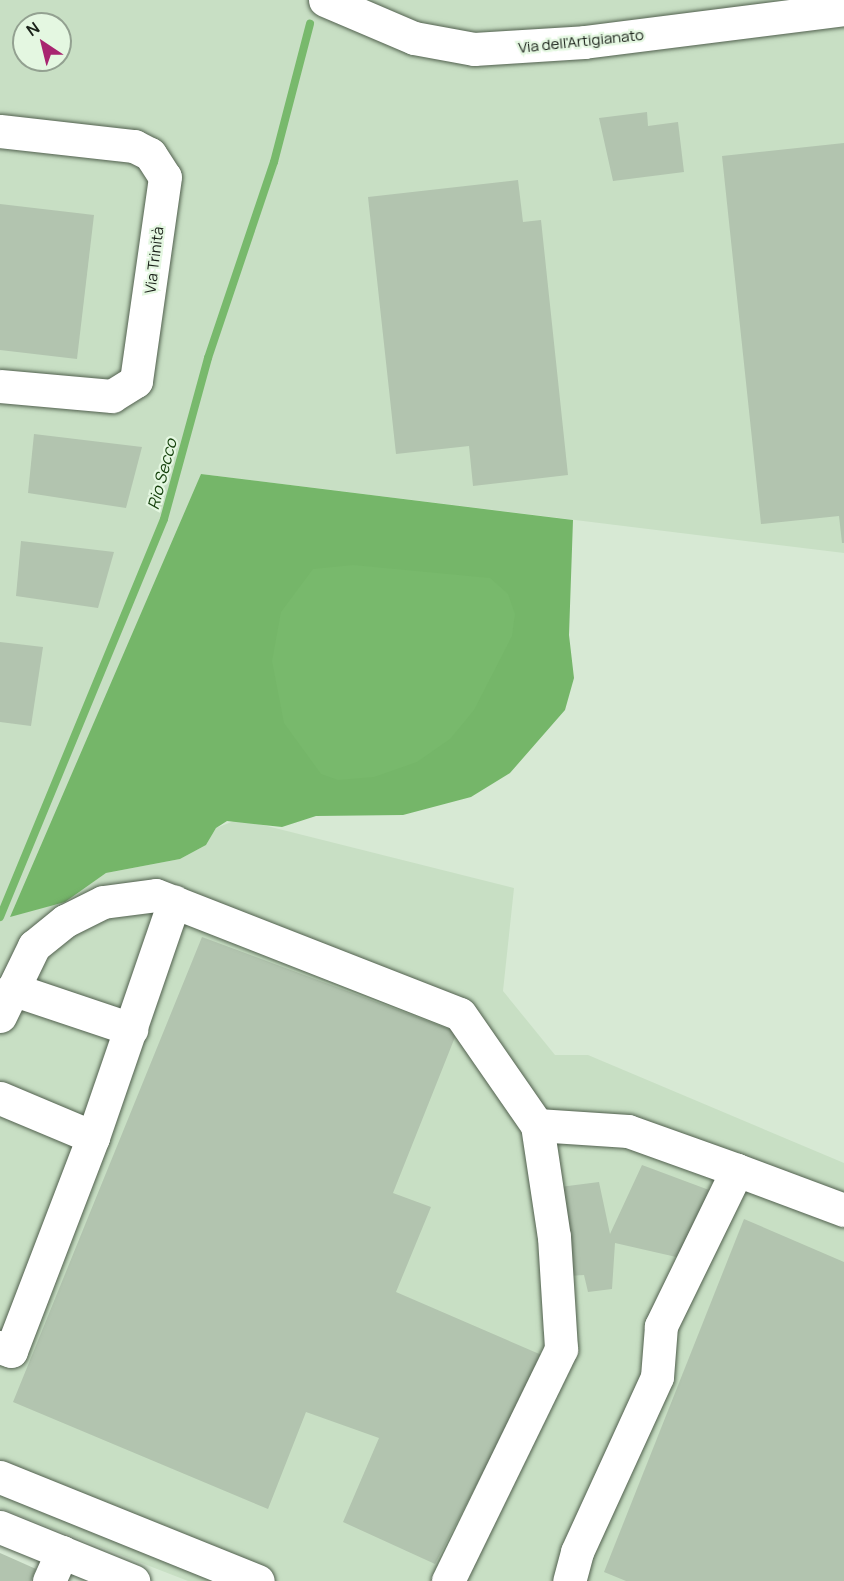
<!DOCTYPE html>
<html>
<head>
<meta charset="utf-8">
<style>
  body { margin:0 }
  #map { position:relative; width:844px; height:1581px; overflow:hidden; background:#d7e9d4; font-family:Manrope,sans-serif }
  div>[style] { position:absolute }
  .built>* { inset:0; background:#c8dfc4 }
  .forest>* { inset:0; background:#75b669 }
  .water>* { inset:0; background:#78b96c }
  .stream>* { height:8px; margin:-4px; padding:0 4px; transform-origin:4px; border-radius:4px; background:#78b96c }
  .building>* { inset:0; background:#b2c4af }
  .roads { filter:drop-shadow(0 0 2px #51604e) drop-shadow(0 0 2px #51604e) }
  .minor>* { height:33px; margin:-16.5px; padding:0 16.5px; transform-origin:16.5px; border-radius:16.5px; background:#fff }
  .major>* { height:33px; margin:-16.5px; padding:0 16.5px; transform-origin:16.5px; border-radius:16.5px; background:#fff }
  span { translate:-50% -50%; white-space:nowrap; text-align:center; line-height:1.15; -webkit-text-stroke:4.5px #e4f7e1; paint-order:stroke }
  .street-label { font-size:15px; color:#1a2119 }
  .water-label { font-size:16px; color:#15410c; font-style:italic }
  .north { position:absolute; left:12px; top:12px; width:60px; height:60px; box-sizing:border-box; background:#e4f7e1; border:2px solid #93a191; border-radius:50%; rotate:325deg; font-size:16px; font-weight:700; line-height:24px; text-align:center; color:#1a2119 }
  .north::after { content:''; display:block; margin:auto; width:21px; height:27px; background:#a82470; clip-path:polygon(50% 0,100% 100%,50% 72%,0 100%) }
</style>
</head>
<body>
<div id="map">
  <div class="built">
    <div style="clip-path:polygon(evenodd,0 0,844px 0,844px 553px,201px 474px,65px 902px,106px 873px,180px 859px,206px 845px,216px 828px,239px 819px,514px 888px,503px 991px,555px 1055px,588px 1055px,844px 1163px,844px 1581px,188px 1581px,0 1508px,0 0,24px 24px,60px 24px,60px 60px,24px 60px,24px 24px)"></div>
  </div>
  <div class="forest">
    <div style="clip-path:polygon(201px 474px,573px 520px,569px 635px,574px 678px,565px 710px,510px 773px,471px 797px,403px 815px,316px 816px,282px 827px,227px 821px,216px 828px,206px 845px,180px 859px,106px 873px,65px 902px,10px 917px)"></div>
  </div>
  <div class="water">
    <div style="clip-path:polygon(353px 565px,490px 578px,508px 594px,515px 614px,512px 636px,474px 710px,450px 739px,417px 762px,374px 777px,338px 780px,321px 774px,284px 723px,272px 661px,281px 612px,313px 569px)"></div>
  </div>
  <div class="stream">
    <div style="left:0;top:917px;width:430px;rotate:-67.6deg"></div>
    <div style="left:164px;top:519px;width:167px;rotate:-74.7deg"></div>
    <div style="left:208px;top:358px;width:207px;rotate:-71.4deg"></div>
    <div style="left:274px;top:162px;width:143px;rotate:-75.4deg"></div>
  </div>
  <div class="building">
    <div style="clip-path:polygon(647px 112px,648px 126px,678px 122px,684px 172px,613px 181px,599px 118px)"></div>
    <div style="clip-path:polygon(844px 143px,844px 543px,842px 543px,839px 516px,761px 524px,722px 156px)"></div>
    <div style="clip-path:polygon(518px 180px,523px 222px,541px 220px,568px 475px,473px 486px,469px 446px,396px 454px,368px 197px)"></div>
    <div style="clip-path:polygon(0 204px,94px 215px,77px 359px,0 350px)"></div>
    <div style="clip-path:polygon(34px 434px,142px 447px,126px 508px,28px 493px)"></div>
    <div style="clip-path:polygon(21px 541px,114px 552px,98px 608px,16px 596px)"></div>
    <div style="clip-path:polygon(0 642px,43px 647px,31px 726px,0 722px)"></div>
    <div style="clip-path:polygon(202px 937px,457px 1032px,393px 1193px,431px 1207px,396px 1292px,544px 1356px,435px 1564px,343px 1522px,379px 1438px,306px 1412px,268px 1509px,13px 1402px)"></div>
    <div style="clip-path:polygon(642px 1165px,709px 1190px,685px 1259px,615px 1243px,612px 1289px,588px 1292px,584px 1275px,568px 1276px,560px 1187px,599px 1182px,610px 1234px)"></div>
    <div style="clip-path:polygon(744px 1219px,844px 1262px,844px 1581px,626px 1581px,604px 1572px)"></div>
    <div style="clip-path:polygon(0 1553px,36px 1569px,31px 1581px,0 1581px)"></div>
  </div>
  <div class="roads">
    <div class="minor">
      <div style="left:325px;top:0;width:97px;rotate:23.1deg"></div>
      <div style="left:414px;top:38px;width:61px;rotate:10.4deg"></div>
      <div style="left:474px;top:49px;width:110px;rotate:-3.6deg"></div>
      <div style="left:584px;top:42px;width:262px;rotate:-7.2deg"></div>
      <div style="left:0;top:131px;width:135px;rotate:6.4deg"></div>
      <div style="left:134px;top:146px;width:18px;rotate:27deg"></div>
      <div style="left:150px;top:154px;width:27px;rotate:57deg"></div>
      <div style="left:165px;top:177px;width:206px;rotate:98.1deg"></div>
      <div style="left:136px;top:381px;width:28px;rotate:148deg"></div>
      <div style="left:112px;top:396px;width:112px;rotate:-174.9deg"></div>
      <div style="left:12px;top:989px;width:126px;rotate:18.6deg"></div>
      <div style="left:0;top:1016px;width:78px;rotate:-64.1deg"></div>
      <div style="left:34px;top:946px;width:40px;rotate:-39deg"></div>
      <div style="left:65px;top:921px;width:42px;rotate:-26.6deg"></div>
      <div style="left:103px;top:902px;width:53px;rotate:-7.5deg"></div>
      <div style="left:156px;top:895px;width:326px;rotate:21.4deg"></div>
      <div style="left:460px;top:1014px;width:135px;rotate:55.3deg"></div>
      <div style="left:537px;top:1125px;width:113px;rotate:81.4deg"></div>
      <div style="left:554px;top:1237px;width:112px;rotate:86.4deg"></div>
      <div style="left:561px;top:1349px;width:258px;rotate:116deg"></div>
      <div style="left:0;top:1098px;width:101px;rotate:22.8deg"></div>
      <div style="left:93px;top:1137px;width:229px;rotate:111deg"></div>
      <div style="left:11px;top:1351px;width:12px;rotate:-160deg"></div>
      <div style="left:537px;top:1125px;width:91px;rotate:3.8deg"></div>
      <div style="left:628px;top:1131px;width:116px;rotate:19.7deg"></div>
      <div style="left:737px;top:1170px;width:174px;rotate:116deg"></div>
      <div style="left:661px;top:1326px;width:51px;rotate:94.5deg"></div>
      <div style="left:657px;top:1377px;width:192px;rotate:114.6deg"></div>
      <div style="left:577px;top:1552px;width:30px;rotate:105deg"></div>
      <div style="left:93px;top:1137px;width:249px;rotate:-71deg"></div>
      <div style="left:737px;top:1170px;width:114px;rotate:20.5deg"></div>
      <div style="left:0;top:1477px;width:278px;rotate:22deg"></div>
      <div style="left:49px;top:1581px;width:32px;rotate:-66deg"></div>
    </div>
    <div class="major">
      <div style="left:0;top:1527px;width:144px;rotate:22.1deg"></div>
    </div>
  </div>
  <div class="street-label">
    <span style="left:581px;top:41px;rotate:-6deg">Via dell'Artigianato</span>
    <span style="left:154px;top:260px;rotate:-83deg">Via Trinità</span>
  </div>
  <div class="water-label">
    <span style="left:162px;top:474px;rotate:-75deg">Rio Secco</span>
  </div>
  <div class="north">N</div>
</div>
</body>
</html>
